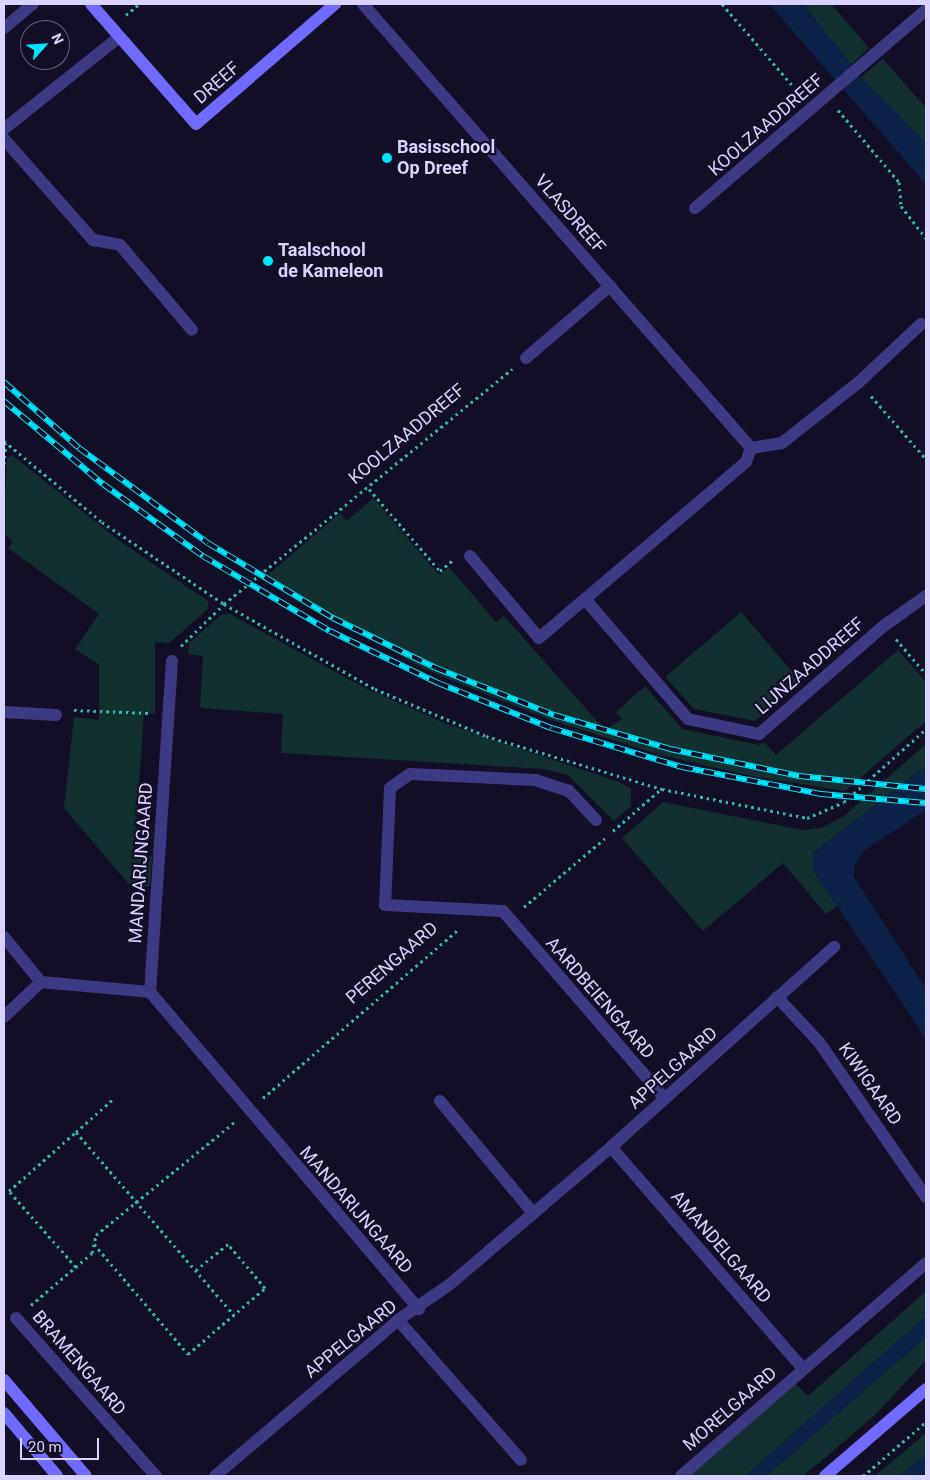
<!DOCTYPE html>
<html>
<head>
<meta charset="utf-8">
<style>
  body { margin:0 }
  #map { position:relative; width:930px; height:1480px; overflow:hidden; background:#130f26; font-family:Roboto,sans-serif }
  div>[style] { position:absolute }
  .green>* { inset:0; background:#12302f }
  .water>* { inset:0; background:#0c2248 }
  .path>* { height:3px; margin-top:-1.5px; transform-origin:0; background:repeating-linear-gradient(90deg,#2fb8b0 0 2.5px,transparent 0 6.5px) }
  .street>* { height:12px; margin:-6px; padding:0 6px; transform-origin:6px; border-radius:6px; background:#3d3a85 }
  .secondary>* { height:12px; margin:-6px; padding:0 6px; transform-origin:6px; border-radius:6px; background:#6f6bff }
  .rail>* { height:5.5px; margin-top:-2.75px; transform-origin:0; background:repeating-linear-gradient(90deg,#130f26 0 11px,#00e5ff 0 22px); box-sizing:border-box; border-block:1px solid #00e5ff }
  .dots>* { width:14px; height:14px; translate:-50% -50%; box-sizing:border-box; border:2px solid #130f26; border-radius:50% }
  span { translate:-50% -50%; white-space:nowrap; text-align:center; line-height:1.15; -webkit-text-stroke:4.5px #130f26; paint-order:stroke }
  .street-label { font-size:18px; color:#d9d4ff }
  .poi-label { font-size:18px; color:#d9d4ff; font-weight:700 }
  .left { translate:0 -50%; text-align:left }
  .frame { position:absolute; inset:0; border:5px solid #d9d4ff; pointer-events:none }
  .north { position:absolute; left:20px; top:20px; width:50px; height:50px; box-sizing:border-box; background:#130f26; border:1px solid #625e7d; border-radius:50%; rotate:64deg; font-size:14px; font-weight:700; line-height:20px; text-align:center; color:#d9d4ff }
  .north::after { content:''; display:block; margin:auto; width:18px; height:22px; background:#00e5ff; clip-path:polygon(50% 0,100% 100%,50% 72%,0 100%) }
  .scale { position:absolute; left:20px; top:1438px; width:79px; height:22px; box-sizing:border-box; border:2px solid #d9d4ff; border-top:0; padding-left:6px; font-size:15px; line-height:18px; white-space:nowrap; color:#d9d4ff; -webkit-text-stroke:4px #130f26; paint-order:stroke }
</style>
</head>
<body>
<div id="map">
  <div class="green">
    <div style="clip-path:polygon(803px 4px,831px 4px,869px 48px,851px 65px)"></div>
    <div style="clip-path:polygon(883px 59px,926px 108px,926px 143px,861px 77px)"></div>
    <div style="clip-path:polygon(12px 455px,121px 542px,208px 601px,208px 609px,169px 643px,155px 642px,155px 714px,144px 713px,134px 854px,152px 856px,150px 887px,128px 883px,64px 808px,74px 717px,99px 720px,99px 665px,75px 649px,99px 614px,8px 548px,13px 542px,4px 533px,4px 521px,7px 458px)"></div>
    <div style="clip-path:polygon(373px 498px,439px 575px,449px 567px,496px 622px,504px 616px,605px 730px,622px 719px,616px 712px,645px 686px,682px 729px,759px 745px,764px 742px,776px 755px,898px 650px,926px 682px,926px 721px,845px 791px,751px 776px,657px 754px,548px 719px,426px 670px,263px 579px,340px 513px,347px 521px)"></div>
    <div style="clip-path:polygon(741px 612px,802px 683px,755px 721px,694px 709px,665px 677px)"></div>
    <div style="clip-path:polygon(222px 614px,230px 614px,365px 688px,447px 724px,619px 782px,631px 788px,631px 806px,614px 821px,568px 775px,544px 769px,281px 753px,283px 714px,200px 708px,203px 656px,188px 654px,189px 643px)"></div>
    <div style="clip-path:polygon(926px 744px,926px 766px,813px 853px,813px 870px,837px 906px,826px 914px,783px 863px,703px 931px,622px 838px,663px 802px,802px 830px,821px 828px,843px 817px)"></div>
    <div style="clip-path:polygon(926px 1291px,926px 1316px,745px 1476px,688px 1476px,795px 1383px,808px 1396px)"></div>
    <div style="clip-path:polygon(926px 1337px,926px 1360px,877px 1413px,826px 1457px,803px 1476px,766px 1476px)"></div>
    <div style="clip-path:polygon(926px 1433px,926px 1454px,901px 1476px,875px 1476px)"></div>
  </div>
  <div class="water">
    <div style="clip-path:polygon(769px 4px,803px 4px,861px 77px,926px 143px,926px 184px)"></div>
    <div style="clip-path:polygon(926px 766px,926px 810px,865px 850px,855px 864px,854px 877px,926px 989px,926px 1039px,813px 870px,813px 853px)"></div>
    <div style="clip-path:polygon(926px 1316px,926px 1337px,766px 1476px,745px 1476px)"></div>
    <div style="clip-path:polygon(926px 1454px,926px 1476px,901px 1476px)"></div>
  </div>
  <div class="path">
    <div style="left:722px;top:4px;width:118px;rotate:49.1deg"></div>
    <div style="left:126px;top:15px;width:17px;rotate:-40deg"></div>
    <div style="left:838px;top:110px;width:94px;rotate:49.7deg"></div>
    <div style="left:899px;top:182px;width:24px;rotate:85deg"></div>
    <div style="left:901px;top:206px;width:41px;rotate:52deg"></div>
    <div style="left:871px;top:396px;width:84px;rotate:48.9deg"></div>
    <div style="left:4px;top:441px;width:127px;rotate:39.6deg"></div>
    <div style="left:102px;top:522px;width:147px;rotate:33.9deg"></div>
    <div style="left:224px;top:604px;width:173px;rotate:29.4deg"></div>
    <div style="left:375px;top:689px;width:121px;rotate:22.9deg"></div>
    <div style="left:486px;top:736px;width:184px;rotate:16.8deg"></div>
    <div style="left:662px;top:789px;width:148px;rotate:11.3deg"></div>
    <div style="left:807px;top:818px;width:40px;rotate:-23.4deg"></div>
    <div style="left:844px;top:802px;width:110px;rotate:-41.7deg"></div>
    <div style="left:4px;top:464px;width:21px;rotate:-85deg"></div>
    <div style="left:369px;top:489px;width:108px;rotate:49.1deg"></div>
    <div style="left:440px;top:571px;width:16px;rotate:-40deg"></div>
    <div style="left:896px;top:639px;width:46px;rotate:49.4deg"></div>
    <div style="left:181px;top:646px;width:60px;rotate:-44.3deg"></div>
    <div style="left:224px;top:604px;width:372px;rotate:-39.2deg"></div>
    <div style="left:74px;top:710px;width:76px;rotate:2.3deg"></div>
    <div style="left:613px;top:831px;width:64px;rotate:-41.2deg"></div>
    <div style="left:524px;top:907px;width:106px;rotate:-40.4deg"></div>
    <div style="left:263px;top:1098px;width:259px;rotate:-40.8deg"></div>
    <div style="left:76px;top:1132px;width:48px;rotate:-41.6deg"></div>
    <div style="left:94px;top:1244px;width:145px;rotate:49.5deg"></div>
    <div style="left:188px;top:1354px;width:101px;rotate:-40.6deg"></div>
    <div style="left:265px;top:1288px;width:57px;rotate:-130.1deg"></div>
    <div style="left:228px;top:1244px;width:41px;rotate:140.9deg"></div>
    <div style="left:76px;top:1267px;width:101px;rotate:-131.4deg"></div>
    <div style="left:9px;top:1191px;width:89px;rotate:-41.4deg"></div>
    <div style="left:76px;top:1132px;width:242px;rotate:49.2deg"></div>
    <div style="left:31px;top:1305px;width:80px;rotate:-40.4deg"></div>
    <div style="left:92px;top:1253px;width:18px;rotate:-77deg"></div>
    <div style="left:96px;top:1235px;width:181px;rotate:-39.2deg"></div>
    <div style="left:863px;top:1476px;width:83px;rotate:-40.6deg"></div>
  </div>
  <div class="street">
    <div style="left:363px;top:4px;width:590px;rotate:48.85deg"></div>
    <div style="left:4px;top:28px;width:38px;rotate:-40deg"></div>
    <div style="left:4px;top:129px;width:146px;rotate:-38.6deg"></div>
    <div style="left:4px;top:139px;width:135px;rotate:48.6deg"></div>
    <div style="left:93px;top:240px;width:27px;rotate:10deg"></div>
    <div style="left:120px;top:245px;width:111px;rotate:49.7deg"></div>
    <div style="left:695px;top:208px;width:304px;rotate:-40.6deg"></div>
    <div style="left:921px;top:324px;width:85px;rotate:136.9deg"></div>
    <div style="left:859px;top:382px;width:98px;rotate:141.6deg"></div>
    <div style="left:782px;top:443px;width:31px;rotate:171deg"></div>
    <div style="left:751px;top:448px;width:15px;rotate:110deg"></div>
    <div style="left:746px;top:462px;width:211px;rotate:139.6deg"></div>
    <div style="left:585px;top:599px;width:158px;rotate:49.4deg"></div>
    <div style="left:688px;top:719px;width:73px;rotate:11.9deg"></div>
    <div style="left:759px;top:734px;width:167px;rotate:-40.9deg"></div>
    <div style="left:885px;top:625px;width:50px;rotate:-35.3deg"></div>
    <div style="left:526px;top:358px;width:111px;rotate:-40.6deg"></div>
    <div style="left:470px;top:556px;width:107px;rotate:49.9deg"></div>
    <div style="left:539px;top:638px;width:60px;rotate:-40.3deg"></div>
    <div style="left:172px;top:661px;width:332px;rotate:93.8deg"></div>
    <div style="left:150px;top:992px;width:416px;rotate:49.7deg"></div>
    <div style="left:4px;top:712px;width:52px;rotate:3.3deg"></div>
    <div style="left:596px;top:820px;width:40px;rotate:-133deg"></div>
    <div style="left:569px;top:791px;width:35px;rotate:-162deg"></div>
    <div style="left:536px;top:780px;width:126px;rotate:-177.3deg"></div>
    <div style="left:410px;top:774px;width:24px;rotate:145deg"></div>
    <div style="left:390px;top:788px;width:117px;rotate:92.4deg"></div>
    <div style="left:385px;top:905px;width:118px;rotate:2.9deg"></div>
    <div style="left:503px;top:911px;width:248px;rotate:49.2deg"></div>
    <div style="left:4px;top:937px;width:58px;rotate:50.6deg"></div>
    <div style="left:777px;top:997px;width:62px;rotate:47deg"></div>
    <div style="left:819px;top:1042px;width:188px;rotate:55.4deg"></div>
    <div style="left:4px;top:1017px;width:51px;rotate:-43.4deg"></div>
    <div style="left:41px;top:982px;width:109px;rotate:5.2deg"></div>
    <div style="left:440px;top:1101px;width:146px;rotate:50.3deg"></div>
    <div style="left:611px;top:1147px;width:294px;rotate:49.1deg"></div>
    <div style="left:16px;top:1318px;width:211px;rotate:48.5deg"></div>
    <div style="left:398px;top:1320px;width:186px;rotate:48.7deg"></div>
    <div style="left:215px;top:1476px;width:240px;rotate:-40.4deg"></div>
    <div style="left:398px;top:1320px;width:62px;rotate:-34.5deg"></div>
    <div style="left:449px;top:1285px;width:213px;rotate:-40.4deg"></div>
    <div style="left:611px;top:1147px;width:300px;rotate:-41.9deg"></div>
    <div style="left:681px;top:1476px;width:325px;rotate:-41deg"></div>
  </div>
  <div class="secondary">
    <div style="left:91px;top:4px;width:159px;rotate:48.8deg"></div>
    <div style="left:196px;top:124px;width:184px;rotate:-40.8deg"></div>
    <div style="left:4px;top:1380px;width:126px;rotate:49.5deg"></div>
    <div style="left:4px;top:1413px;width:82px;rotate:49.9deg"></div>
    <div style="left:825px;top:1476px;width:133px;rotate:-40.7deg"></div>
  </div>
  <div class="rail">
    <div style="left:4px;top:382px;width:100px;rotate:41.3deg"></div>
    <div style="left:79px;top:448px;width:160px;rotate:36.4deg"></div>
    <div style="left:208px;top:543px;width:146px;rotate:31deg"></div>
    <div style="left:333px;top:618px;width:114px;rotate:25.9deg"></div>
    <div style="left:436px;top:668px;width:127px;rotate:21.7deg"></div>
    <div style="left:554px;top:715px;width:121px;rotate:16.3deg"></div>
    <div style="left:670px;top:749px;width:132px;rotate:11.8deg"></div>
    <div style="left:799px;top:776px;width:128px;rotate:5.8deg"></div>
    <div style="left:4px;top:401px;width:129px;rotate:40deg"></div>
    <div style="left:103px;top:484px;width:123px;rotate:35.8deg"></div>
    <div style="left:203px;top:556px;width:147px;rotate:30.6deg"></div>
    <div style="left:330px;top:631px;width:120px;rotate:25.7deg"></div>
    <div style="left:438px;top:683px;width:122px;rotate:21.7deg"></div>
    <div style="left:551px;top:728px;width:137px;rotate:16.6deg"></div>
    <div style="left:682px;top:767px;width:142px;rotate:11deg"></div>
    <div style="left:821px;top:794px;width:105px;rotate:4.9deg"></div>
  </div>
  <div class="dots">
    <div style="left:387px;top:158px;background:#00e5ff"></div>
    <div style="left:268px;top:261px;background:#00e5ff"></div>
  </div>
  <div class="street-label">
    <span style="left:217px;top:83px;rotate:-41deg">DREEF</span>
    <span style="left:766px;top:125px;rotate:-41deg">KOOLZAADDREEF</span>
    <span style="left:570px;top:214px;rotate:49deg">VLASDREEF</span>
    <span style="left:407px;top:434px;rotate:-40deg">KOOLZAADDREEF</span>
    <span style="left:810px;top:666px;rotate:-41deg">LIJNZAADDREEF</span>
    <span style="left:141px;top:863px;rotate:-86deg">MANDARIJNGAARD</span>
    <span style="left:392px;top:963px;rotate:-41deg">PERENGAARD</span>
    <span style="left:600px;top:998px;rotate:49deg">AARDBEIENGAARD</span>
    <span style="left:673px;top:1068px;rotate:-42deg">APPELGAARD</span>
    <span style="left:870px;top:1084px;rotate:55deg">KIWIGAARD</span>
    <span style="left:356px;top:1210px;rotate:49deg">MANDARIJNGAARD</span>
    <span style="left:721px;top:1247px;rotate:49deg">AMANDELGAARD</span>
    <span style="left:351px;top:1339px;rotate:-39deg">APPELGAARD</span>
    <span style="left:79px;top:1363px;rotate:49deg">BRAMENGAARD</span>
    <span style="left:730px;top:1409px;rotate:-41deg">MORELGAARD</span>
  </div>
  <div class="poi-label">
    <span class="left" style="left:397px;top:158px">Basisschool<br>Op Dreef</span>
    <span class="left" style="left:278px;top:261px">Taalschool<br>de Kameleon</span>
  </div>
  <div class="frame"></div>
  <div class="north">N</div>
  <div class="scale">20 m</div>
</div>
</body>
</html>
